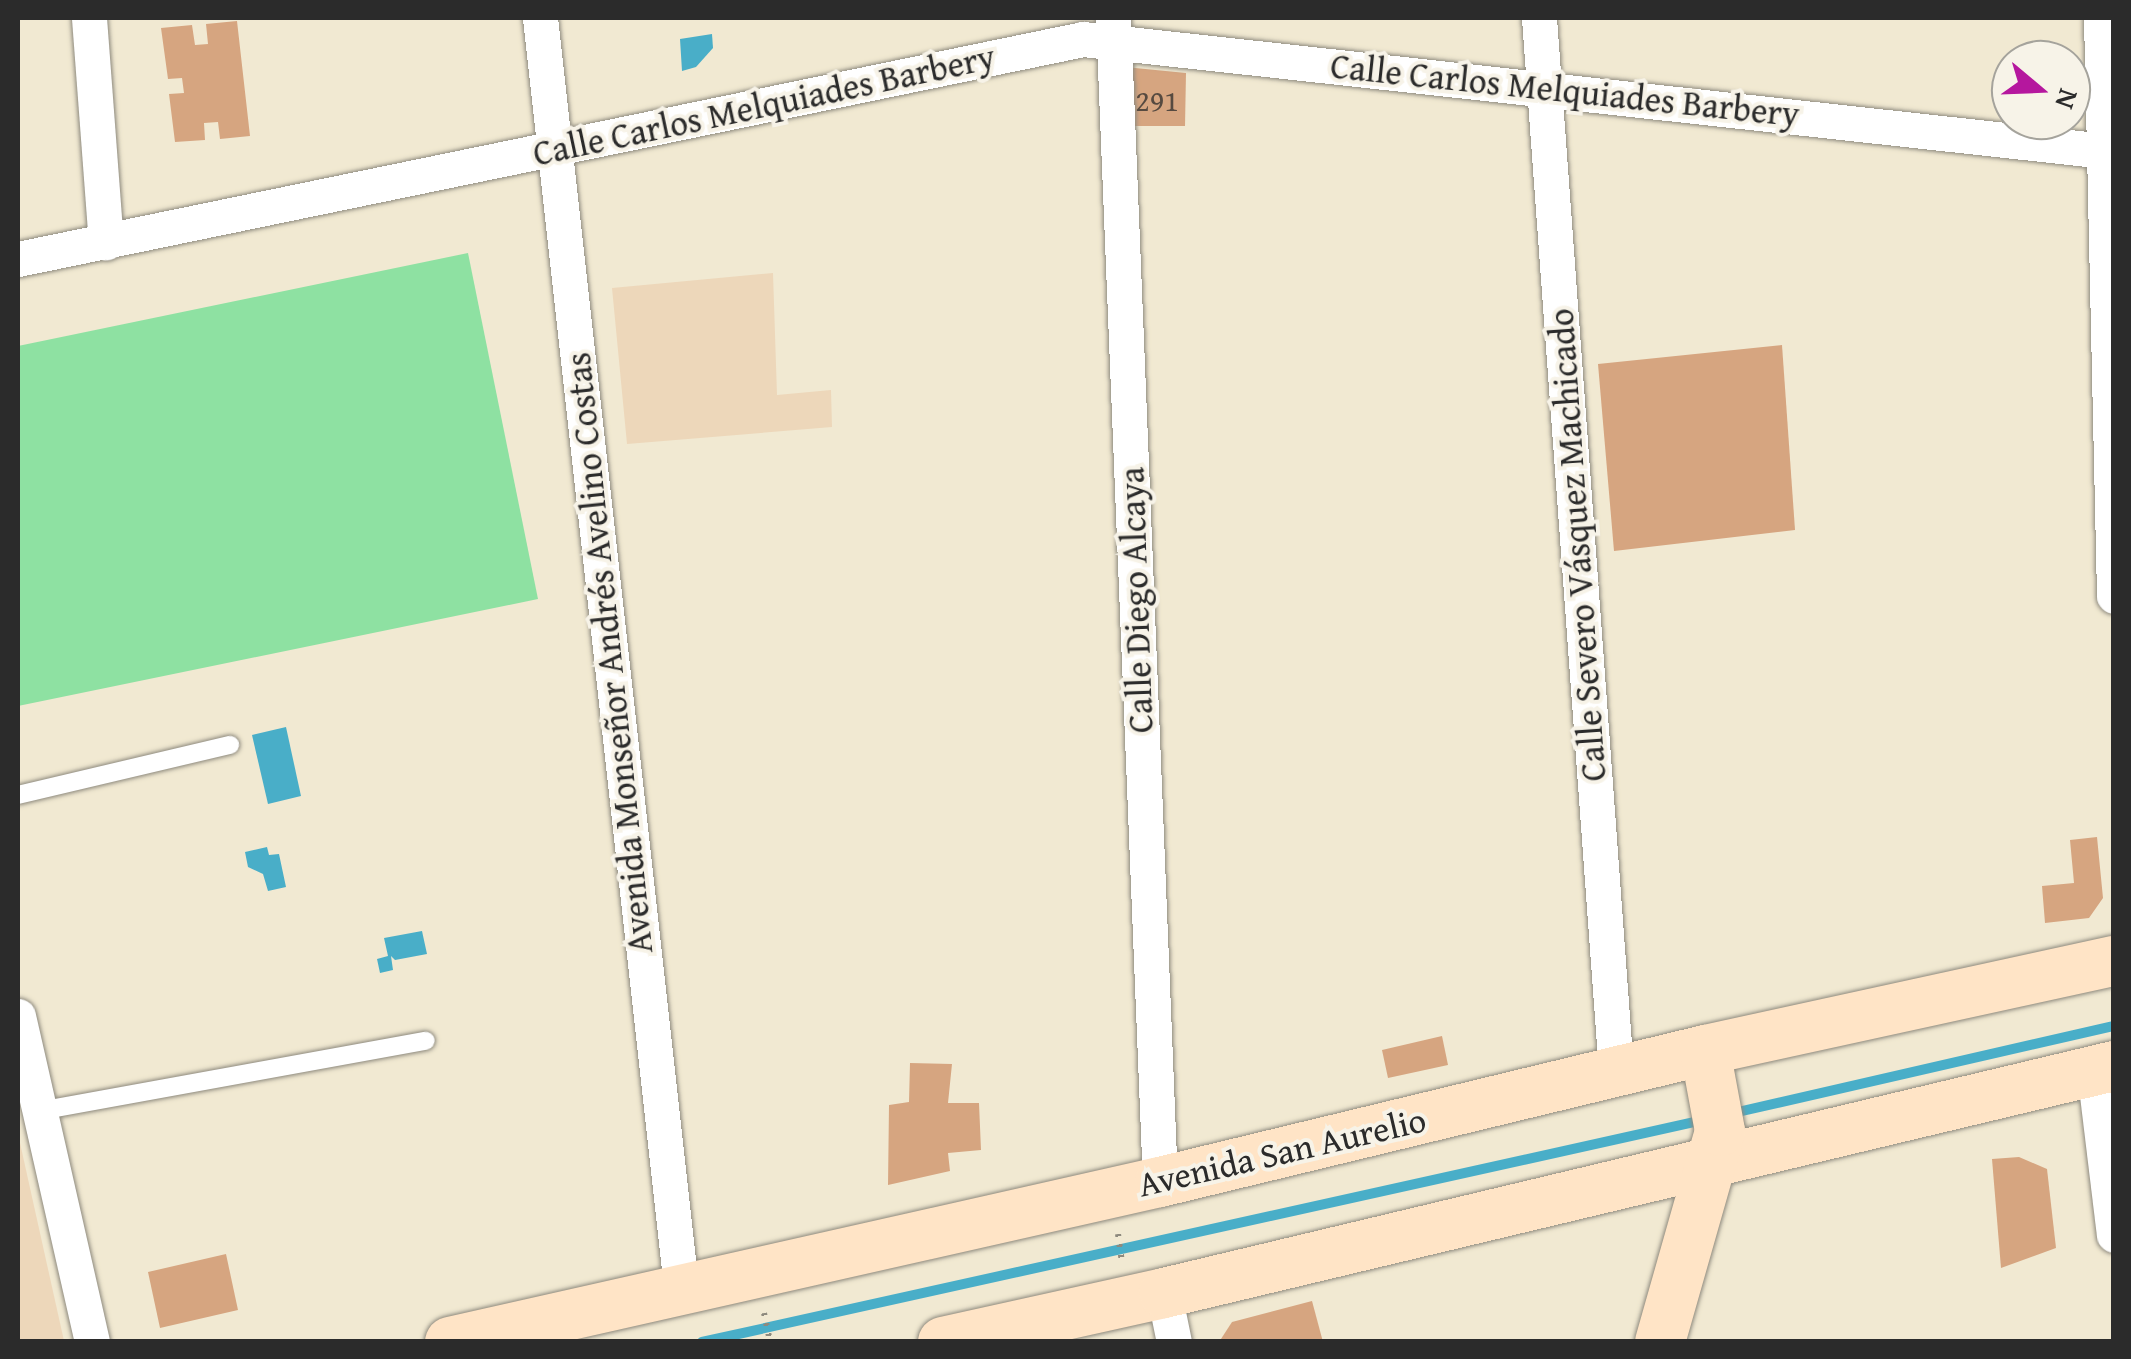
<!DOCTYPE html>
<html>
<head>
<meta charset="utf-8">
<style>
  body { margin:0 }
  #map { position:relative; width:2131px; height:1359px; overflow:hidden; background:#f1e9d2; font-family:"Gentium Book Plus",serif }
  div>[style] { position:absolute }
  .built>* { inset:0; background:#edd7ba }
  .green>* { inset:0; background:#8ee1a2 }
  .water>* { inset:0; background:#49aec8 }
  .stream>* { height:10px; margin:-5px; padding:0 5px; transform-origin:5px; border-radius:5px; background:#49aec8 }
  .building>* { inset:0; background:#d6a580 }
  .path>* { height:6px; margin-top:-3px; transform-origin:0; background:repeating-linear-gradient(90deg,#8e8a7e 0 2.5px,transparent 0 10.5px) }
  .roads { filter:drop-shadow(0 0 2px #8e8a7e) drop-shadow(0 0 2px #8e8a7e) }
  .lane>* { height:18px; margin:-9px; padding:0 9px; transform-origin:9px; border-radius:9px; background:#fff }
  .street>* { height:35px; margin:-17.5px; padding:0 17.5px; transform-origin:17.5px; border-radius:17.5px; background:#fff }
  .secondary>* { height:50px; margin:-25px; padding:0 25px; transform-origin:25px; border-radius:25px; background:#ffe4c6 }
  span { translate:-50% -50%; white-space:nowrap; text-align:center; line-height:1.15; -webkit-text-stroke:8px #f7f3e8; paint-order:stroke }
  .number-label { font-size:30px; color:#564a40 }
  .number-label span { -webkit-text-stroke-width:0 }
  .street-label { font-size:35px; color:#2b2b2b }
  .frame { position:absolute; inset:0; border:20px solid #2b2b2b; pointer-events:none }
  .north { position:absolute; left:1991px; top:40px; width:100px; height:100px; box-sizing:border-box; background:#f7f3e8; border:2px solid #a5a39c; border-radius:50%; rotate:109deg; font-size:28px; font-weight:700; line-height:40px; text-align:center; color:#2b2b2b }
  .north::after { content:''; display:block; margin:auto; width:35px; height:45px; background:#b5179e; clip-path:polygon(50% 0,100% 100%,50% 72%,0 100%) }
</style>
</head>
<body>
<div id="map">
  <div class="built">
    <div style="clip-path:polygon(773px 273px,777px 395px,831px 390px,832px 427px,627px 444px,612px 288px)"></div>
    <div style="clip-path:polygon(18px 1134px,64px 1341px,18px 1341px)"></div>
  </div>
  <div class="green">
    <div style="clip-path:polygon(468px 253px,538px 599px,18px 706px,18px 346px)"></div>
  </div>
  <div class="water">
    <div style="clip-path:polygon(712px 34px,713px 48px,696px 67px,682px 71px,680px 39px)"></div>
    <div style="clip-path:polygon(286px 727px,301px 796px,268px 804px,252px 735px)"></div>
    <div style="clip-path:polygon(267px 847px,269px 855px,279px 854px,286px 887px,268px 891px,263px 874px,248px 867px,245px 852px)"></div>
    <div style="clip-path:polygon(422px 931px,427px 954px,395px 960px,391px 956px,393px 970px,380px 973px,377px 959px,388px 956px,384px 938px)"></div>
  </div>
  <div class="stream">
    <div style="left:1729px;top:1114px;width:395px;rotate:-12.9deg"></div>
    <div style="left:702px;top:1342px;width:1025px;rotate:-12.5deg"></div>
  </div>
  <div class="building">
    <div style="clip-path:polygon(237px 21px,250px 136px,220px 139px,218px 122px,204px 123px,205px 140px,175px 142px,169px 94px,184px 93px,182px 78px,168px 79px,161px 28px,192px 25px,195px 45px,208px 44px,206px 24px)"></div>
    <div style="clip-path:polygon(1125px 67px,1186px 73px,1185px 126px,1131px 126px)"></div>
    <div style="clip-path:polygon(1782px 345px,1795px 530px,1614px 551px,1598px 364px)"></div>
    <div style="clip-path:polygon(2097px 837px,2103px 898px,2089px 918px,2045px 923px,2042px 886px,2074px 883px,2070px 840px)"></div>
    <div style="clip-path:polygon(1442px 1036px,1448px 1065px,1388px 1078px,1382px 1050px)"></div>
    <div style="clip-path:polygon(910px 1063px,952px 1064px,948px 1103px,979px 1103px,981px 1150px,948px 1153px,950px 1171px,888px 1185px,889px 1105px,909px 1102px)"></div>
    <div style="clip-path:polygon(2019px 1157px,2047px 1169px,2056px 1248px,2001px 1268px,1992px 1159px)"></div>
    <div style="clip-path:polygon(226px 1254px,238px 1310px,160px 1328px,148px 1272px)"></div>
    <div style="clip-path:polygon(1312px 1301px,1323px 1342px,1219px 1342px,1232px 1322px)"></div>
  </div>
  <div class="path">
    <div style="left:1118px;top:1234px;width:27px;rotate:82deg"></div>
    <div style="left:764px;top:1313px;width:30px;rotate:78deg"></div>
  </div>
  <div class="roads">
    <div class="lane">
      <div style="left:18px;top:795px;width:218px;rotate:-13.3deg"></div>
      <div style="left:39px;top:1111px;width:393px;rotate:-10.3deg"></div>
    </div>
    <div class="street">
      <div style="left:89px;top:18px;width:225px;rotate:85.7deg"></div>
      <div style="left:540px;top:18px;width:1278px;rotate:83.66deg"></div>
      <div style="left:1113px;top:18px;width:1165px;rotate:87.69deg"></div>
      <div style="left:1539px;top:18px;width:1057px;rotate:85.82deg"></div>
      <div style="left:2101px;top:18px;width:578px;rotate:88.71deg"></div>
      <div style="left:18px;top:259px;width:1087px;rotate:-11.67deg"></div>
      <div style="left:1083px;top:39px;width:1037px;rotate:6.25deg"></div>
      <div style="left:18px;top:1016px;width:334px;rotate:77.2deg"></div>
      <div style="left:2094px;top:1070px;width:166px;rotate:83.1deg"></div>
      <div style="left:1164px;top:1293px;width:50px;rotate:78.5deg"></div>
    </div>
    <div class="secondary">
      <div style="left:450px;top:1342px;width:728px;rotate:-12.7deg"></div>
      <div style="left:1160px;top:1182px;width:561px;rotate:-13.61deg"></div>
      <div style="left:1705px;top:1050px;width:419px;rotate:-12.3deg"></div>
      <div style="left:943px;top:1342px;width:226px;rotate:-12.5deg"></div>
      <div style="left:1164px;top:1293px;width:977px;rotate:-13.44deg"></div>
      <div style="left:1660px;top:1342px;width:219px;rotate:-74.1deg"></div>
      <div style="left:1720px;top:1131px;width:82px;rotate:-100.5deg"></div>
    </div>
  </div>
  <div class="number-label">
    <span style="left:1157px;top:100px">291</span>
  </div>
  <div class="street-label">
    <span style="left:1565px;top:90px;rotate:6deg">Calle Carlos Melquiades Barbery</span>
    <span style="left:764px;top:105px;rotate:-12deg">Calle Carlos Melquiades Barbery</span>
    <span style="left:1577px;top:545px;rotate:-94deg">Calle Severo Vásquez Machicado</span>
    <span style="left:1136px;top:600px;rotate:-92deg">Calle Diego Alcaya</span>
    <span style="left:609px;top:653px;rotate:-96deg">Avenida Monseñor Andrés Avelino Costas</span>
    <span style="left:1282px;top:1152px;rotate:-13deg">Avenida San Aurelio</span>
  </div>
  <div class="frame"></div>
  <div class="north">N</div>
</div>
</body>
</html>
